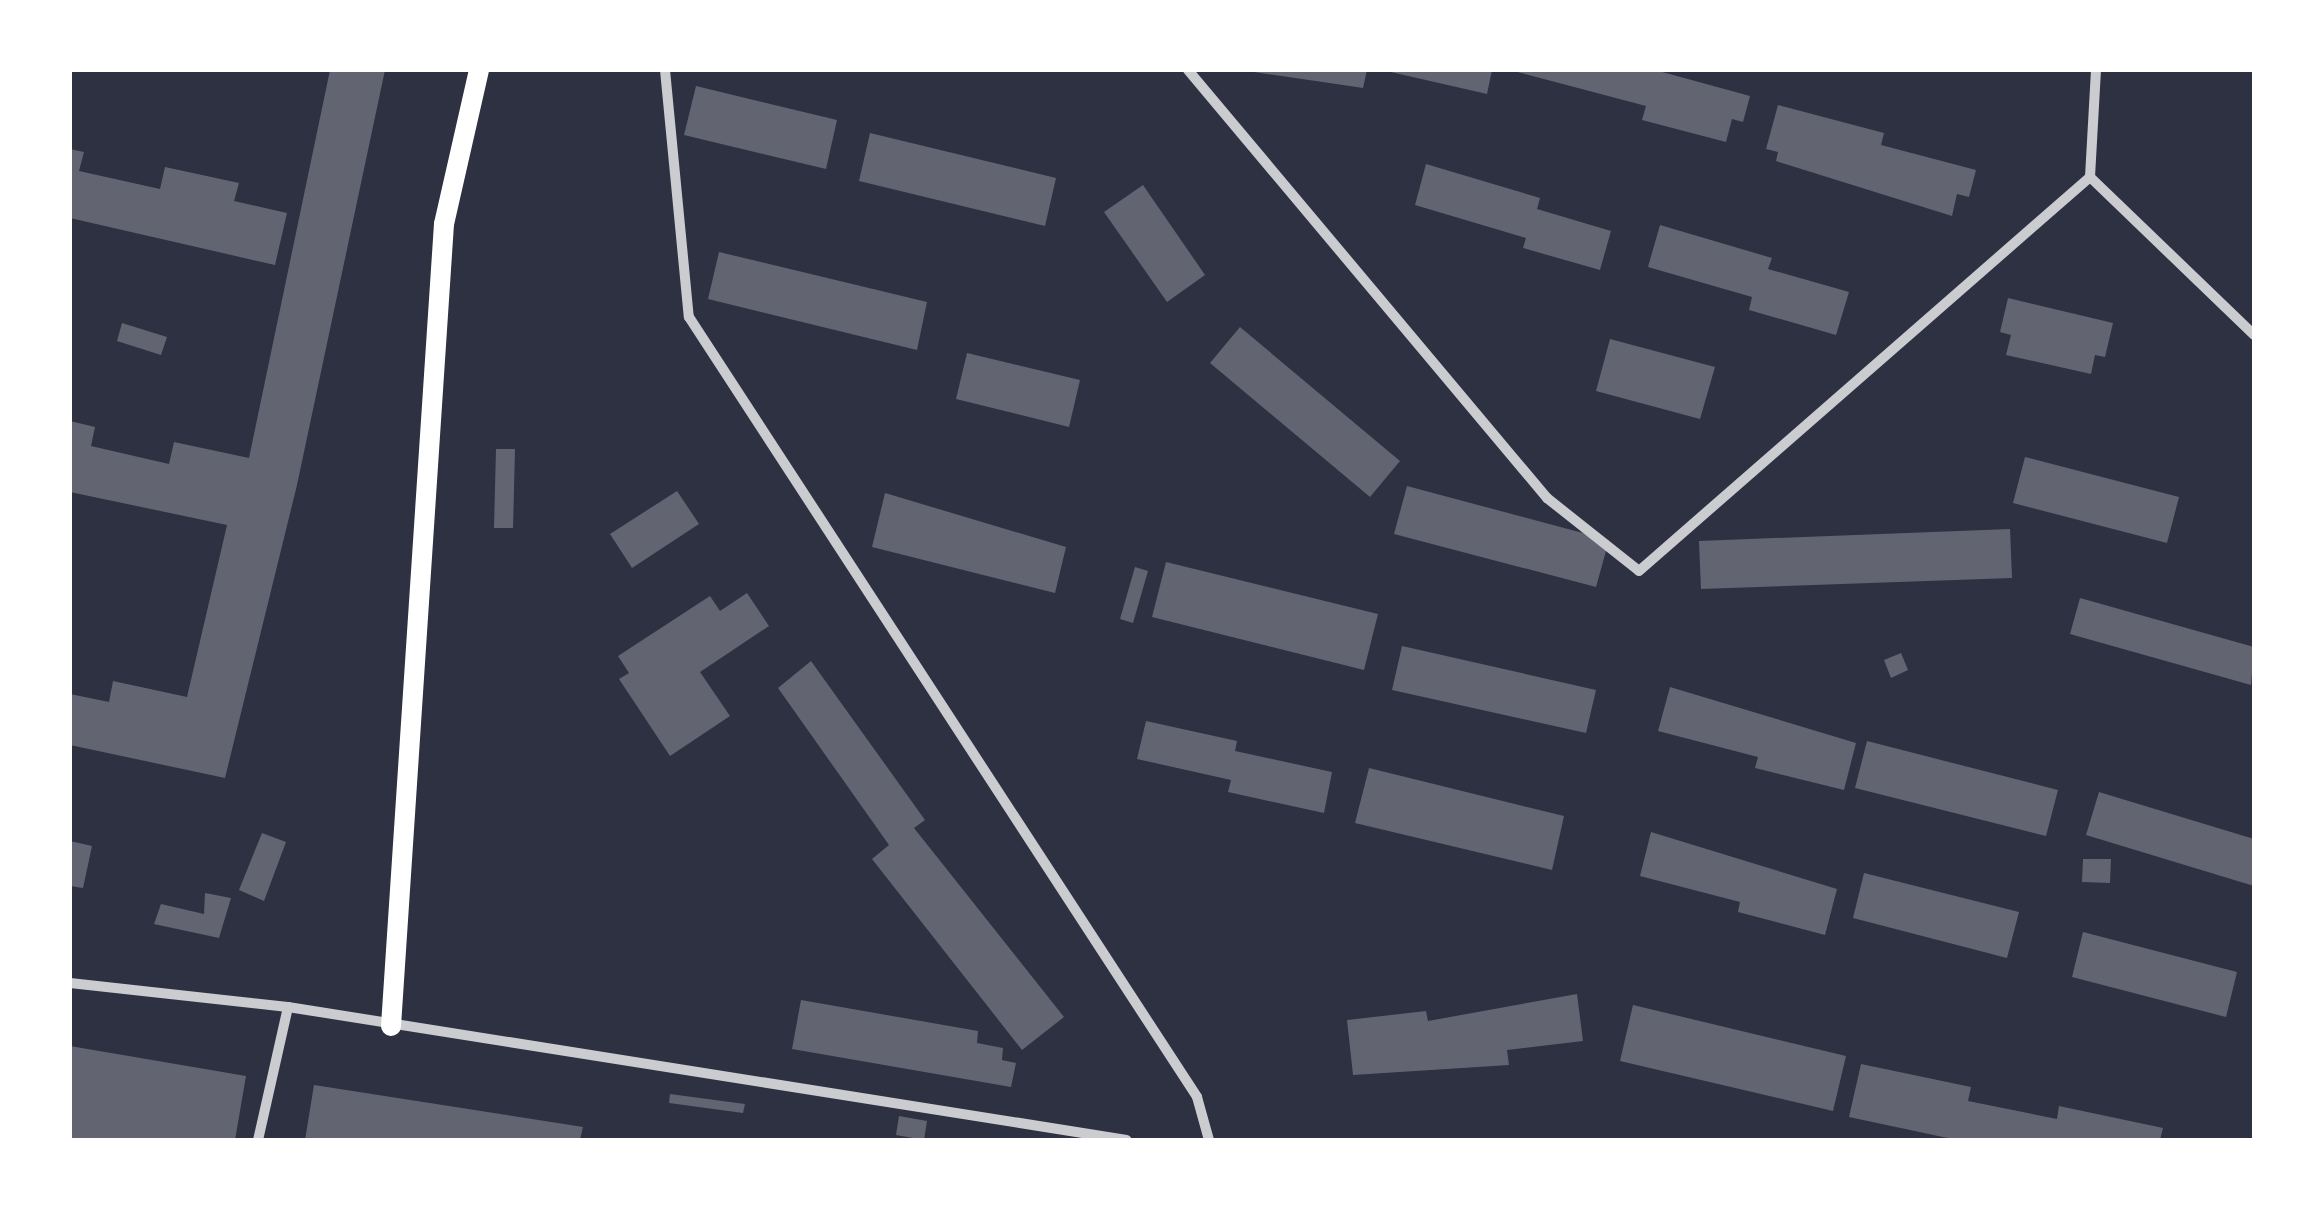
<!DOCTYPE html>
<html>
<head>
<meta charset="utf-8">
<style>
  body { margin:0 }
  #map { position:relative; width:2324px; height:1210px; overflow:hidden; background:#2d3142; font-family:"Work Sans",sans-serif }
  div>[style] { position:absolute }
  .building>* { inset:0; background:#626471 }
  .minor>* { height:10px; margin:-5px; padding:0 5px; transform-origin:5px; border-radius:5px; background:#caccd0 }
  .secondary>* { height:20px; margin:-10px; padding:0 10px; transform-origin:10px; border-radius:10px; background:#fff }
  span { translate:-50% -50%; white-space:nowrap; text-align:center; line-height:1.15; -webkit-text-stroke:8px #fff; paint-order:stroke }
  .frame { position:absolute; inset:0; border:72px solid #fff; pointer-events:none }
</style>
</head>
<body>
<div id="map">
  <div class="building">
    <div style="clip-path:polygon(330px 70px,385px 70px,297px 485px,225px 778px,70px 745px,70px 694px,109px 702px,113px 681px,187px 697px,227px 525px,70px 492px,70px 421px,95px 427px,91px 446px,169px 464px,174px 442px,249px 458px)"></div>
    <div style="clip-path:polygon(1287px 70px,1367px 70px,1363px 88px,1254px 72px)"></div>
    <div style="clip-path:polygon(1382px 70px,1492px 70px,1487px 94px)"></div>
    <div style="clip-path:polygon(1655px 70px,1750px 96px,1743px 122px,1732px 119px,1726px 142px,1642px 120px,1646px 106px,1514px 71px)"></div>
    <div style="clip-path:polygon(696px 86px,837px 120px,826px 169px,684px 135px)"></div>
    <div style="clip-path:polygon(1778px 105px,1884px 133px,1881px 145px,1976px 170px,1969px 197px,1957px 194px,1952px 216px,1776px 161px,1778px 152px,1766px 149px)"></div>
    <div style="clip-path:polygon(870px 133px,1056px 178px,1045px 226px,859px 181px)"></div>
    <div style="clip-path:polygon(70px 149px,84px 152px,79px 171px,160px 189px,165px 167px,239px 183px,234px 201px,287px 213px,275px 265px,70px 218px)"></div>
    <div style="clip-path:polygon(1426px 164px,1540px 198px,1537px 209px,1611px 231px,1600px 270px,1523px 248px,1526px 238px,1415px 205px)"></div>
    <div style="clip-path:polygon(1143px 185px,1205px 275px,1167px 302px,1104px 212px)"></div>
    <div style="clip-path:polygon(1660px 225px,1772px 258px,1768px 269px,1849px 292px,1836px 335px,1749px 310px,1752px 297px,1648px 267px)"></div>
    <div style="clip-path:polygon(719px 252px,927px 302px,917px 350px,708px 299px)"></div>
    <div style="clip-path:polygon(2008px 298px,2113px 323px,2105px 357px,2095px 355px,2091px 374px,2006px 355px,2011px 335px,2000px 332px)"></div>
    <div style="clip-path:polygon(122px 323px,167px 337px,161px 355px,117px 341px)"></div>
    <div style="clip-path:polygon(1240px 327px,1400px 461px,1370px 497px,1210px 363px)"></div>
    <div style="clip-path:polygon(1610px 339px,1715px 367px,1700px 419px,1596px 391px)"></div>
    <div style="clip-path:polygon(967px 353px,1080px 380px,1069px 427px,956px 399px)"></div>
    <div style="clip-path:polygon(496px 449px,515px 449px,513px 528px,494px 528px)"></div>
    <div style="clip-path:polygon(2025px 457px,2179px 497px,2167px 543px,2013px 503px)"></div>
    <div style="clip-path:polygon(1407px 486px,1609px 540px,1596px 587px,1394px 534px)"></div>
    <div style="clip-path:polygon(677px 491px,699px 524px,632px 568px,610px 534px)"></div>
    <div style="clip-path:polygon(885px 493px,1066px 547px,1055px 593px,872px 547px)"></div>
    <div style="clip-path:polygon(2010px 529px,2012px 578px,1701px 589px,1699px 541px)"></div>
    <div style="clip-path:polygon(1166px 562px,1378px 614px,1364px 670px,1152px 617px)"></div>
    <div style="clip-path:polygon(1135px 567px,1148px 571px,1133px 623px,1120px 619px)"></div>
    <div style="clip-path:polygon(747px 593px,769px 626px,700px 672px,730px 716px,670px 756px,619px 679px,629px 673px,618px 656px,710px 596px,720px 611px)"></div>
    <div style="clip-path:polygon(2080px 598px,2254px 647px,2251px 685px,2070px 634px)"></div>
    <div style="clip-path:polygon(1402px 646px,1596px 690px,1586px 733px,1392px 690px)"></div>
    <div style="clip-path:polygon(1901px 653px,1908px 670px,1891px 678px,1884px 660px)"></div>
    <div style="clip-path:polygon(811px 661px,925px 820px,914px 828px,1064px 1017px,1022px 1050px,872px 859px,889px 845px,778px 688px)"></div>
    <div style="clip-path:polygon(1670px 687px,1856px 743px,1844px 790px,1755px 768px,1758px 757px,1658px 731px)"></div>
    <div style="clip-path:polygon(1146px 721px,1237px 741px,1235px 751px,1332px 772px,1324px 813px,1228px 792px,1231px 780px,1137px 759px)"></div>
    <div style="clip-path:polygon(1867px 741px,2058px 790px,2046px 836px,1855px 788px)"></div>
    <div style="clip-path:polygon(1369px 768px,1564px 816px,1552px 870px,1355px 823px)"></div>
    <div style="clip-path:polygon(2099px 792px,2254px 839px,2254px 886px,2086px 835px)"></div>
    <div style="clip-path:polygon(1651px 832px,1837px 889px,1825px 935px,1738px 912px,1740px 902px,1640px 876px)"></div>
    <div style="clip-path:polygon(262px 833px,286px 842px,264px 901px,239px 890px)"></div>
    <div style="clip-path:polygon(70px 841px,92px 846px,83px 888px,70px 886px)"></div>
    <div style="clip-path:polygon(2083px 859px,2111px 859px,2110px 883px,2082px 882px)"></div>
    <div style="clip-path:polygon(1864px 873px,2019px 912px,2007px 958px,1853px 918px)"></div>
    <div style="clip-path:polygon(205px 893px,231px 898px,219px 938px,154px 924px,161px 904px,204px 914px)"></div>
    <div style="clip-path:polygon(2083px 932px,2237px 972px,2226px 1017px,2072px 977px)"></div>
    <div style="clip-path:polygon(1577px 994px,1583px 1041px,1507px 1050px,1509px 1065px,1353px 1075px,1347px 1020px,1426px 1011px,1428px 1021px)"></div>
    <div style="clip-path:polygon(801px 1000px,978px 1031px,977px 1043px,1003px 1048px,1002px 1060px,1016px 1063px,1011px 1087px,792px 1049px)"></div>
    <div style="clip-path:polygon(1633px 1005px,1846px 1056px,1833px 1111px,1620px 1061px)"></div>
    <div style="clip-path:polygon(70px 1046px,246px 1076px,235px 1140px,70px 1140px)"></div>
    <div style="clip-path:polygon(1861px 1064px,1971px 1087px,1968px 1101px,2057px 1119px,2059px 1106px,2163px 1128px,2160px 1140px,1957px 1140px,1849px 1117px)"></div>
    <div style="clip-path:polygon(314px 1085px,583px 1127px,580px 1140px,305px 1140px)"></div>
    <div style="clip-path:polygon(670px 1094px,745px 1104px,743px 1113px,669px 1103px)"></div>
    <div style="clip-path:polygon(899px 1116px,927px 1121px,924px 1140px,896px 1135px)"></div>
  </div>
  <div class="minor">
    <div style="left:665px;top:70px;width:248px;rotate:84.5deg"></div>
    <div style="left:689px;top:317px;width:931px;rotate:56.92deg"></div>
    <div style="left:1197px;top:1097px;width:45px;rotate:74.4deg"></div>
    <div style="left:1188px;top:70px;width:559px;rotate:50.01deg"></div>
    <div style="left:1547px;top:498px;width:117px;rotate:38.4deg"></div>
    <div style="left:1639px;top:571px;width:599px;rotate:-41.14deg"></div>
    <div style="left:2090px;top:177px;width:107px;rotate:-86.8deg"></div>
    <div style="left:2090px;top:177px;width:228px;rotate:43.9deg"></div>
    <div style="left:70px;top:983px;width:219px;rotate:6.3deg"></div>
    <div style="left:288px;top:1007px;width:136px;rotate:102.7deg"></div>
    <div style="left:288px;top:1007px;width:849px;rotate:9.01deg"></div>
  </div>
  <div class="secondary">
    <div style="left:391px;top:1026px;width:804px;rotate:-86.22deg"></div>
    <div style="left:444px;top:224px;width:158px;rotate:-77.2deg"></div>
  </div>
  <div class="frame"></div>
</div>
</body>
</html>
